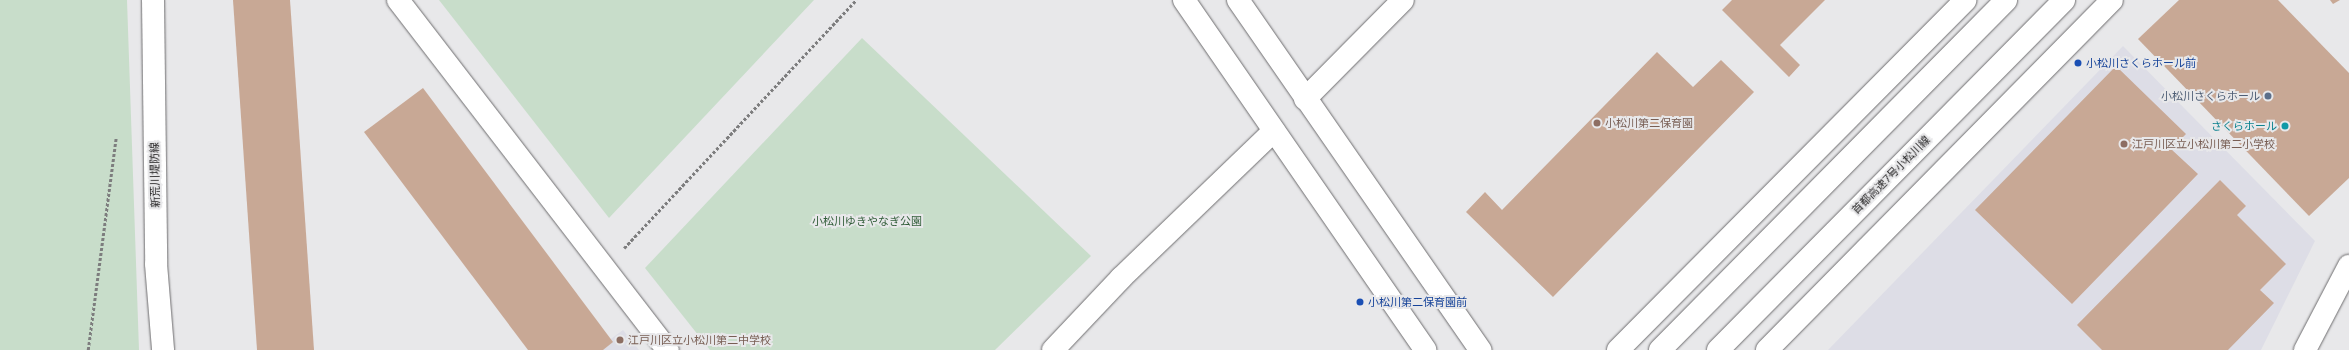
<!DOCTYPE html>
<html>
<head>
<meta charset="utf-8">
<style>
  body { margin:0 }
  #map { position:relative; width:2349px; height:350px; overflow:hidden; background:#e8e8ea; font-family:Poppins,"Noto Sans JP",sans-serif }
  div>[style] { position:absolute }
  .built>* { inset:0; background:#dddde6 }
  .green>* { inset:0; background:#c8ddca }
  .building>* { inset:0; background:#c8a895 }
  .path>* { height:2.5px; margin-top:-1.25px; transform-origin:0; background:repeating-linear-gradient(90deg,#7d7d7e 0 3px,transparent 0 5px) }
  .roads { filter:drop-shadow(0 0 1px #6d6c6e) drop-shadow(0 0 1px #6d6c6e) }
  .minor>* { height:22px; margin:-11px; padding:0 11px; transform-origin:11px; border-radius:11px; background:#fff }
  .highway>* { height:22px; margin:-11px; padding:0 11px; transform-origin:11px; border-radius:11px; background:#fff }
  .dots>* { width:11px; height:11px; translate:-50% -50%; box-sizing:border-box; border:2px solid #e8e8ea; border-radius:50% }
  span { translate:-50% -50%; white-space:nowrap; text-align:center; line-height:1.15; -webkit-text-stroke:4px #e8e8ea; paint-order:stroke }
  .transit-label { font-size:11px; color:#164399 }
  .left { translate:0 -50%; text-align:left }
  .service-label { font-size:11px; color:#4e5e75 }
  .right { translate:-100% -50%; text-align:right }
  .education-label { font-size:11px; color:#785e54 }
  .culture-label { font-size:11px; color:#0d838f }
  .street-label { font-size:11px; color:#262526 }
  .park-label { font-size:11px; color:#315d39 }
</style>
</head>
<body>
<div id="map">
  <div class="built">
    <div style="clip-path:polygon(2123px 46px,2315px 241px,2261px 350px,1828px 350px)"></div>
    <div style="clip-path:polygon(623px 330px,639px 350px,596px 350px)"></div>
  </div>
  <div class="green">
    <div style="clip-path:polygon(0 0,127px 0,139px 350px,0 350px)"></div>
    <div style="clip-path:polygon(439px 0,814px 0,609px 218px)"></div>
    <div style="clip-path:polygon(862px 38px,1091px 256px,995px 350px,710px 350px,645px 268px)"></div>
  </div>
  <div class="building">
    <div style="clip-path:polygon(233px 0,290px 0,314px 350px,257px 350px)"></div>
    <div style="clip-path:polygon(1732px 0,1825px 0,1780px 45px,1800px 65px,1789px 77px,1722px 10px)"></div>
    <div style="clip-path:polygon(2179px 0,2278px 0,2349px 73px,2349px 178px,2309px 216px,2138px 39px)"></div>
    <div style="clip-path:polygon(2330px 0,2340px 0,2333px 4px)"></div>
    <div style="clip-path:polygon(1657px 52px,1693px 87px,1721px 60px,1754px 92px,1553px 297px,1466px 212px,1485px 192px,1502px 210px)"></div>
    <div style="clip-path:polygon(2116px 66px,2186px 134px,2171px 149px,2198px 174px,2072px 304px,1975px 210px)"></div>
    <div style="clip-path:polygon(423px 88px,613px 342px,603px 350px,528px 350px,364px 132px)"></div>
    <div style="clip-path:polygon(2220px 180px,2246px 206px,2237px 215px,2286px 264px,2260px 290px,2274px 303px,2228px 350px,2102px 350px,2077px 325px)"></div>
  </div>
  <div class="path">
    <div style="left:624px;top:248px;width:340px;rotate:-46.9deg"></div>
    <div style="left:88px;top:350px;width:215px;rotate:-82.5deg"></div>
  </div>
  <div class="roads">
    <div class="minor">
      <div style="left:153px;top:0;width:264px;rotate:89.3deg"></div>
      <div style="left:156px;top:264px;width:86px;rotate:85.3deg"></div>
      <div style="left:398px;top:0;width:442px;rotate:52.4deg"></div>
      <div style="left:1184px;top:0;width:425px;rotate:55.4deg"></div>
      <div style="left:1238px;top:0;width:426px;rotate:55.3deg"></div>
      <div style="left:1305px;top:99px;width:139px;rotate:-45.3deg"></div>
      <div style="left:1053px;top:350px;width:99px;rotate:-46.6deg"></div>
      <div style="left:1121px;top:278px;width:212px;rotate:-43.9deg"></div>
      <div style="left:1618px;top:350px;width:493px;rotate:-45.2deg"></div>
      <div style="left:1767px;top:350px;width:491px;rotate:-45.4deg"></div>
      <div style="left:2305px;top:350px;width:95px;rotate:-62.4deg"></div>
    </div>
    <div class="highway">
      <div style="left:1660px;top:350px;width:492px;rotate:-45.3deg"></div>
      <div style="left:1718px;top:350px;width:492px;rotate:-45.3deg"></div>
    </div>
  </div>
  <div class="dots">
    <div style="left:2078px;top:63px;background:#1a4fb4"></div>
    <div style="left:2268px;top:96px;background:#5c6f8a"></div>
    <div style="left:1597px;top:123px;background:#8d6e63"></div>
    <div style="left:2285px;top:126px;background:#0f9aa8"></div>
    <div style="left:2124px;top:144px;background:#8d6e63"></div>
    <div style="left:1360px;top:302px;background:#1a4fb4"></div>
    <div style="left:620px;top:340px;background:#8d6e63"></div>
  </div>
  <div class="transit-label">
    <span class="left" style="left:2086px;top:63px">小松川さくらホール前</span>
    <span class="left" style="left:1368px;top:302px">小松川第二保育園前</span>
  </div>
  <div class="service-label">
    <span class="right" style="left:2260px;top:96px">小松川さくらホール</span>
  </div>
  <div class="education-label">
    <span class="left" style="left:1605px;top:123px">小松川第二保育園</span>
    <span class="left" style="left:2132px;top:144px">江戸川区立小松川第二小学校</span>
    <span class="left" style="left:628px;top:340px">江戸川区立小松川第二中学校</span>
  </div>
  <div class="culture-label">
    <span class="right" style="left:2277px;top:126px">さくらホール</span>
  </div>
  <div class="street-label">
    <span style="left:155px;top:175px;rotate:-91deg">新荒川堤防線</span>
    <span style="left:1891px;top:175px;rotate:-45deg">首都高速7号小松川線</span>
  </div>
  <div class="park-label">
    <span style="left:867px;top:221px">小松川ゆきやなぎ公園</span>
  </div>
</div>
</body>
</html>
